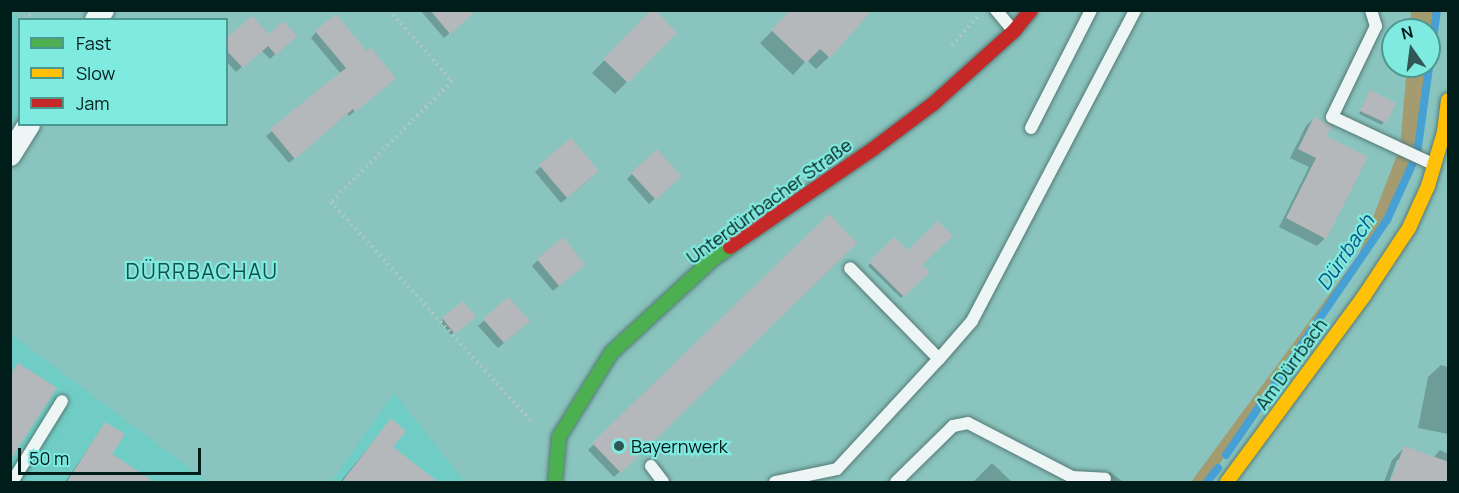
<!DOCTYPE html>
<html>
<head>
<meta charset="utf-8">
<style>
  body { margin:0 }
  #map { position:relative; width:1459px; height:493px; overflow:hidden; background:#8ac4be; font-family:Manrope,sans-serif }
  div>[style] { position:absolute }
  .built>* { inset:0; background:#70cdc5 }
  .forest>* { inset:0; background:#a49c70 }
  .shadow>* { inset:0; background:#0003 }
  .stream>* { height:8px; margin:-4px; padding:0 4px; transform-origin:4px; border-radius:4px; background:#47a0d4 }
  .building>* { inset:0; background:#b5b8ba }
  .path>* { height:4px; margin-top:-2px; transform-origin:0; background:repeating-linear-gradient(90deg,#b5c7c5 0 1.5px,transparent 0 6px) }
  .roads { filter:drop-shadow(0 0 2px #547976) drop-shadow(0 0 2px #547976) }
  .lane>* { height:12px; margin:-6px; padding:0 6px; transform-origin:6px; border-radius:6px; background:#edf6f5 }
  .street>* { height:22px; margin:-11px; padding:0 11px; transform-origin:11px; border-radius:11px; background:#edf6f5 }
  .fast>* { height:14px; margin:-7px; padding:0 7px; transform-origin:7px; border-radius:7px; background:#4caf50 }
  .slow>* { height:14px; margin:-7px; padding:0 7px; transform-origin:7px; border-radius:7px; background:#ffc107 }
  .jam>* { height:14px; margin:-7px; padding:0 7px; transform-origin:7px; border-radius:7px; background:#c62828 }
  .dots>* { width:16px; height:16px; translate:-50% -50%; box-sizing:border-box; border:3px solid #7feadf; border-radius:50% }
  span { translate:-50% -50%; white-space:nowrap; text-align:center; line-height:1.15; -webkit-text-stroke:4.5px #7feadf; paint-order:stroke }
  .street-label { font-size:18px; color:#001d1a }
  .poi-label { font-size:18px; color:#001d1a }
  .left { translate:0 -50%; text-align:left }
  .water-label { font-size:20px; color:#095285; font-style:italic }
  .quarter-label { font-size:21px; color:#14504b; letter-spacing:1.5px }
  .frame { position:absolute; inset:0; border:12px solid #001d1a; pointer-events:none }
  .legend { position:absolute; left:18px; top:18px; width:210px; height:108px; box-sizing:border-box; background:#7feadf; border:2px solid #4c9890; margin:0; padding:8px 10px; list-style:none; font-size:18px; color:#001d1a }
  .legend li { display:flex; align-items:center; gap:12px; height:30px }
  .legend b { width:30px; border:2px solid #4c9890 }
  .north { position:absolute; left:1381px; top:18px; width:60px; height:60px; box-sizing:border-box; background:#7feadf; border:2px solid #4c9890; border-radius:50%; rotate:346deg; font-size:16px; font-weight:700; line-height:24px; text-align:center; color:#001d1a }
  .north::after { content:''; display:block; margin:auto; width:21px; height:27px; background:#305753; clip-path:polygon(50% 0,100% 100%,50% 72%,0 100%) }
  .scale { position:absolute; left:18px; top:448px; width:183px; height:27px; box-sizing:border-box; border:3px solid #001d1a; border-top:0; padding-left:8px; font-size:18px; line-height:21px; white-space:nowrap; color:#001d1a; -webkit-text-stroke:4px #7feadf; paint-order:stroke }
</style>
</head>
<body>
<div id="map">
  <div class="built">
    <div style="clip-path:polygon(10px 11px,20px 20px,19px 112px,11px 126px)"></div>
    <div style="clip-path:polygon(11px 334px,208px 482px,11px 482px)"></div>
    <div style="clip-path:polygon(394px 393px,465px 482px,331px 482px)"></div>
  </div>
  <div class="forest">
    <div style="clip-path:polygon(1411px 11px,1437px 11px,1417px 154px,1387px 220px,1207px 482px,1191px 482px,1359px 254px,1400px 147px,1407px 66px,1429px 66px,1429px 30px,1410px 30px)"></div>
  </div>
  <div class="shadow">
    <div style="clip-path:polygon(420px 10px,476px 10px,444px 38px)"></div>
    <div style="clip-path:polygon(793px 10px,829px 57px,816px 69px,807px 60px,793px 75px,760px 43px)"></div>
    <div style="clip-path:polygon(653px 11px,675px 33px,615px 94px,592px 73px)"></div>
    <div style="clip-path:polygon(316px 32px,389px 83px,349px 116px,347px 114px,289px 163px,266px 136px,341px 74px,311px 38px)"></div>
    <div style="clip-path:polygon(295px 36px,270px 59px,261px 50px,236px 72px,226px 61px,226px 40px)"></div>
    <div style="clip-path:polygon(1368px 95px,1394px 103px,1382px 125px,1359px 114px)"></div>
    <div style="clip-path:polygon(1314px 118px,1325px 137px,1325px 238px,1317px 246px,1279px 227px,1309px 167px,1290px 158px,1306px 126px)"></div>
    <div style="clip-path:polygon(571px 140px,592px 177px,561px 203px,535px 172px)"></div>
    <div style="clip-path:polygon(632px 174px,673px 182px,649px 204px,627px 179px)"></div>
    <div style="clip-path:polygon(829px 216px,855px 243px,614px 477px,588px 450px)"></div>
    <div style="clip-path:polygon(894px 239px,927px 272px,901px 298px,868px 266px)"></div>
    <div style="clip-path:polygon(538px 260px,578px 270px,553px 291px,532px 266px)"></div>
    <div style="clip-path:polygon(508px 299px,522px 327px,498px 348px,478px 326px)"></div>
    <div style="clip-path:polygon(443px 319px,471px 319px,451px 335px,440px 321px)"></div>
    <div style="clip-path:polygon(1441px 365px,1448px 367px,1448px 434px,1418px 428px,1428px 377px)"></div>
    <div style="clip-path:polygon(391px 420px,391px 447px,428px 482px,340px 482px)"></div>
    <div style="clip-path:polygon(105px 424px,110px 455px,153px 482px,65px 482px)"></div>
    <div style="clip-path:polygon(1404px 448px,1433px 458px,1440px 450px,1448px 454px,1448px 482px,1400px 460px,1397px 460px,1389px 482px,1384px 482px,1392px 460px)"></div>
    <div style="clip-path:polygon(992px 463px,1012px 482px,973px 482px)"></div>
    <div style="clip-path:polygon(1110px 472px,1123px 482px,1099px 482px)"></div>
  </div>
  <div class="stream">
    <div style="left:1226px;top:455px;width:285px;rotate:-55.6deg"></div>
    <div style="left:1387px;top:220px;width:72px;rotate:-65.6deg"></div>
    <div style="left:1417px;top:154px;width:145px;rotate:-82.1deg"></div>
    <div style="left:1207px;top:482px;width:18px;rotate:-52deg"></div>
  </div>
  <div class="building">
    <div style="clip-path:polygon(430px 10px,477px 10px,450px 34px)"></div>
    <div style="clip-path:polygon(651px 10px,655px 10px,677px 33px,628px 83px,603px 59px)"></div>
    <div style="clip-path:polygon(791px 10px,872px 10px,830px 58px,820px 49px,806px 63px,771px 30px)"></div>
    <div style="clip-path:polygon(336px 14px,366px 51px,371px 48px,396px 78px,355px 112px,353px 109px,295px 159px,270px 129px,346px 68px,315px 31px)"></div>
    <div style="clip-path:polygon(252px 16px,269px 34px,283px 21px,297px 36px,276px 55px,268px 46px,243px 68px,226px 50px,226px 38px)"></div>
    <div style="clip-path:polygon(1370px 90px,1396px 103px,1386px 123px,1360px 111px)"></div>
    <div style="clip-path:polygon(1314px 117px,1332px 126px,1327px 136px,1368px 157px,1326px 239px,1286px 218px,1316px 158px,1298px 149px)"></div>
    <div style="clip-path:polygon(571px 138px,599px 171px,567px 198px,539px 165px)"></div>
    <div style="clip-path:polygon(657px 149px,681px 176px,656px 200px,631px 173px)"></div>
    <div style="clip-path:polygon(829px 214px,857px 243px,621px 473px,592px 443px)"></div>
    <div style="clip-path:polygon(938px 221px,953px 236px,922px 265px,930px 272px,904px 297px,869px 262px,894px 237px,908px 250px)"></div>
    <div style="clip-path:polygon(563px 237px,585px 265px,559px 286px,537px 259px)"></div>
    <div style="clip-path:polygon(508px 297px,530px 321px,504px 343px,483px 319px)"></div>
    <div style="clip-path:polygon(463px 301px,476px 317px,455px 334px,442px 318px)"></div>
    <div style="clip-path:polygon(18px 363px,57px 388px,10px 460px,10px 375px)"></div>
    <div style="clip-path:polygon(391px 418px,406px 431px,393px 447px,440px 483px,341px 483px)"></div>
    <div style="clip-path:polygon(105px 422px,125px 434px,112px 454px,156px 483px,66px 483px)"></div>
    <div style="clip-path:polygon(1404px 446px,1449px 462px,1449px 483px,1390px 483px)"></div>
  </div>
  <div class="path">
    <div style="left:25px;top:10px;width:13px;rotate:51deg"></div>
    <div style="left:389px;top:10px;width:95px;rotate:48.4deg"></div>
    <div style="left:452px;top:81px;width:171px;rotate:135deg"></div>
    <div style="left:331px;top:202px;width:299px;rotate:47.6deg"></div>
    <div style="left:952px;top:45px;width:40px;rotate:-48deg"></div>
  </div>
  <div class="roads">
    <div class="lane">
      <div style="left:996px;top:10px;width:26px;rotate:50deg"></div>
      <div style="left:1371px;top:10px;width:17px;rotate:73deg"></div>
      <div style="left:1376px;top:26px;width:101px;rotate:115.8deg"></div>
      <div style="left:1332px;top:117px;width:111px;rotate:25deg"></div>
      <div style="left:1031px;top:128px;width:132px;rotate:-63deg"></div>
      <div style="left:939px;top:359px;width:50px;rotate:-49deg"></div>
      <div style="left:972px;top:321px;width:351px;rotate:-62.3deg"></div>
      <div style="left:651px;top:466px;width:20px;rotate:53deg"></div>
      <div style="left:12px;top:482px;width:95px;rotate:-58.3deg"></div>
      <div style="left:775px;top:482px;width:63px;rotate:-11.8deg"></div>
      <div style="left:837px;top:469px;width:150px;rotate:-47.2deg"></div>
      <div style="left:939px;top:359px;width:127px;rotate:-134.4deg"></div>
      <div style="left:896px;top:482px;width:80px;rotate:-44.5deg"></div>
      <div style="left:953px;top:426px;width:15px;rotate:-11deg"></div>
      <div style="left:968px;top:423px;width:117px;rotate:27.4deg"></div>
      <div style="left:1072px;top:477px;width:33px;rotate:3deg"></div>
    </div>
    <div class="street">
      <div style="left:96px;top:20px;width:12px;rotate:-55deg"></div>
      <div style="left:10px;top:155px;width:36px;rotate:-58deg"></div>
    </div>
    <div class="fast">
      <div style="left:555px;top:482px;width:45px;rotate:-84.9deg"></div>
      <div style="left:559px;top:437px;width:99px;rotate:-58.2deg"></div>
      <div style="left:611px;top:353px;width:139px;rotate:-42.7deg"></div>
      <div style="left:713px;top:259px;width:21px;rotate:-35deg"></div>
    </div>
    <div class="slow">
      <div style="left:1227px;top:482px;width:231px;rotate:-53.6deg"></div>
      <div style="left:1364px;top:296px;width:82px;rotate:-56.5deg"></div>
      <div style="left:1409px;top:228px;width:46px;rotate:-65.7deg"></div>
      <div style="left:1428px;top:186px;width:56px;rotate:-73.5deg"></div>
      <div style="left:1444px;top:132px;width:32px;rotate:-83deg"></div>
    </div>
    <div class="jam">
      <div style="left:730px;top:247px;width:173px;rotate:-34.4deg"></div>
      <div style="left:873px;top:149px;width:75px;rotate:-36.9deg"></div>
      <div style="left:933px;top:104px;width:109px;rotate:-42deg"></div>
      <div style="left:1014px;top:31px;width:27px;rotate:-51deg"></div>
    </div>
  </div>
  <div class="dots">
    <div style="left:619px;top:446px;background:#305753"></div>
  </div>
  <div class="street-label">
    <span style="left:769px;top:201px;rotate:-36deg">Unterdürrbacher Straße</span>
    <span style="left:1291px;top:364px;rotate:-54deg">Am Dürrbach</span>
  </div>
  <div class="poi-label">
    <span class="left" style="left:631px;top:446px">Bayernwerk</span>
  </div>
  <div class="water-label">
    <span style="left:1345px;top:252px;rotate:-56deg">Dürrbach</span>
  </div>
  <div class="quarter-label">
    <span style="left:202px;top:271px">DÜRRBACHAU</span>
  </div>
  <div class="frame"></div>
  <ul class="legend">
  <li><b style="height:8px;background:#4caf50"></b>Fast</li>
  <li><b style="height:8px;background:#ffc107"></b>Slow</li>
  <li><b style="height:8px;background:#c62828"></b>Jam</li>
  </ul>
  <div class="north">N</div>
  <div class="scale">50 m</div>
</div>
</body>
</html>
